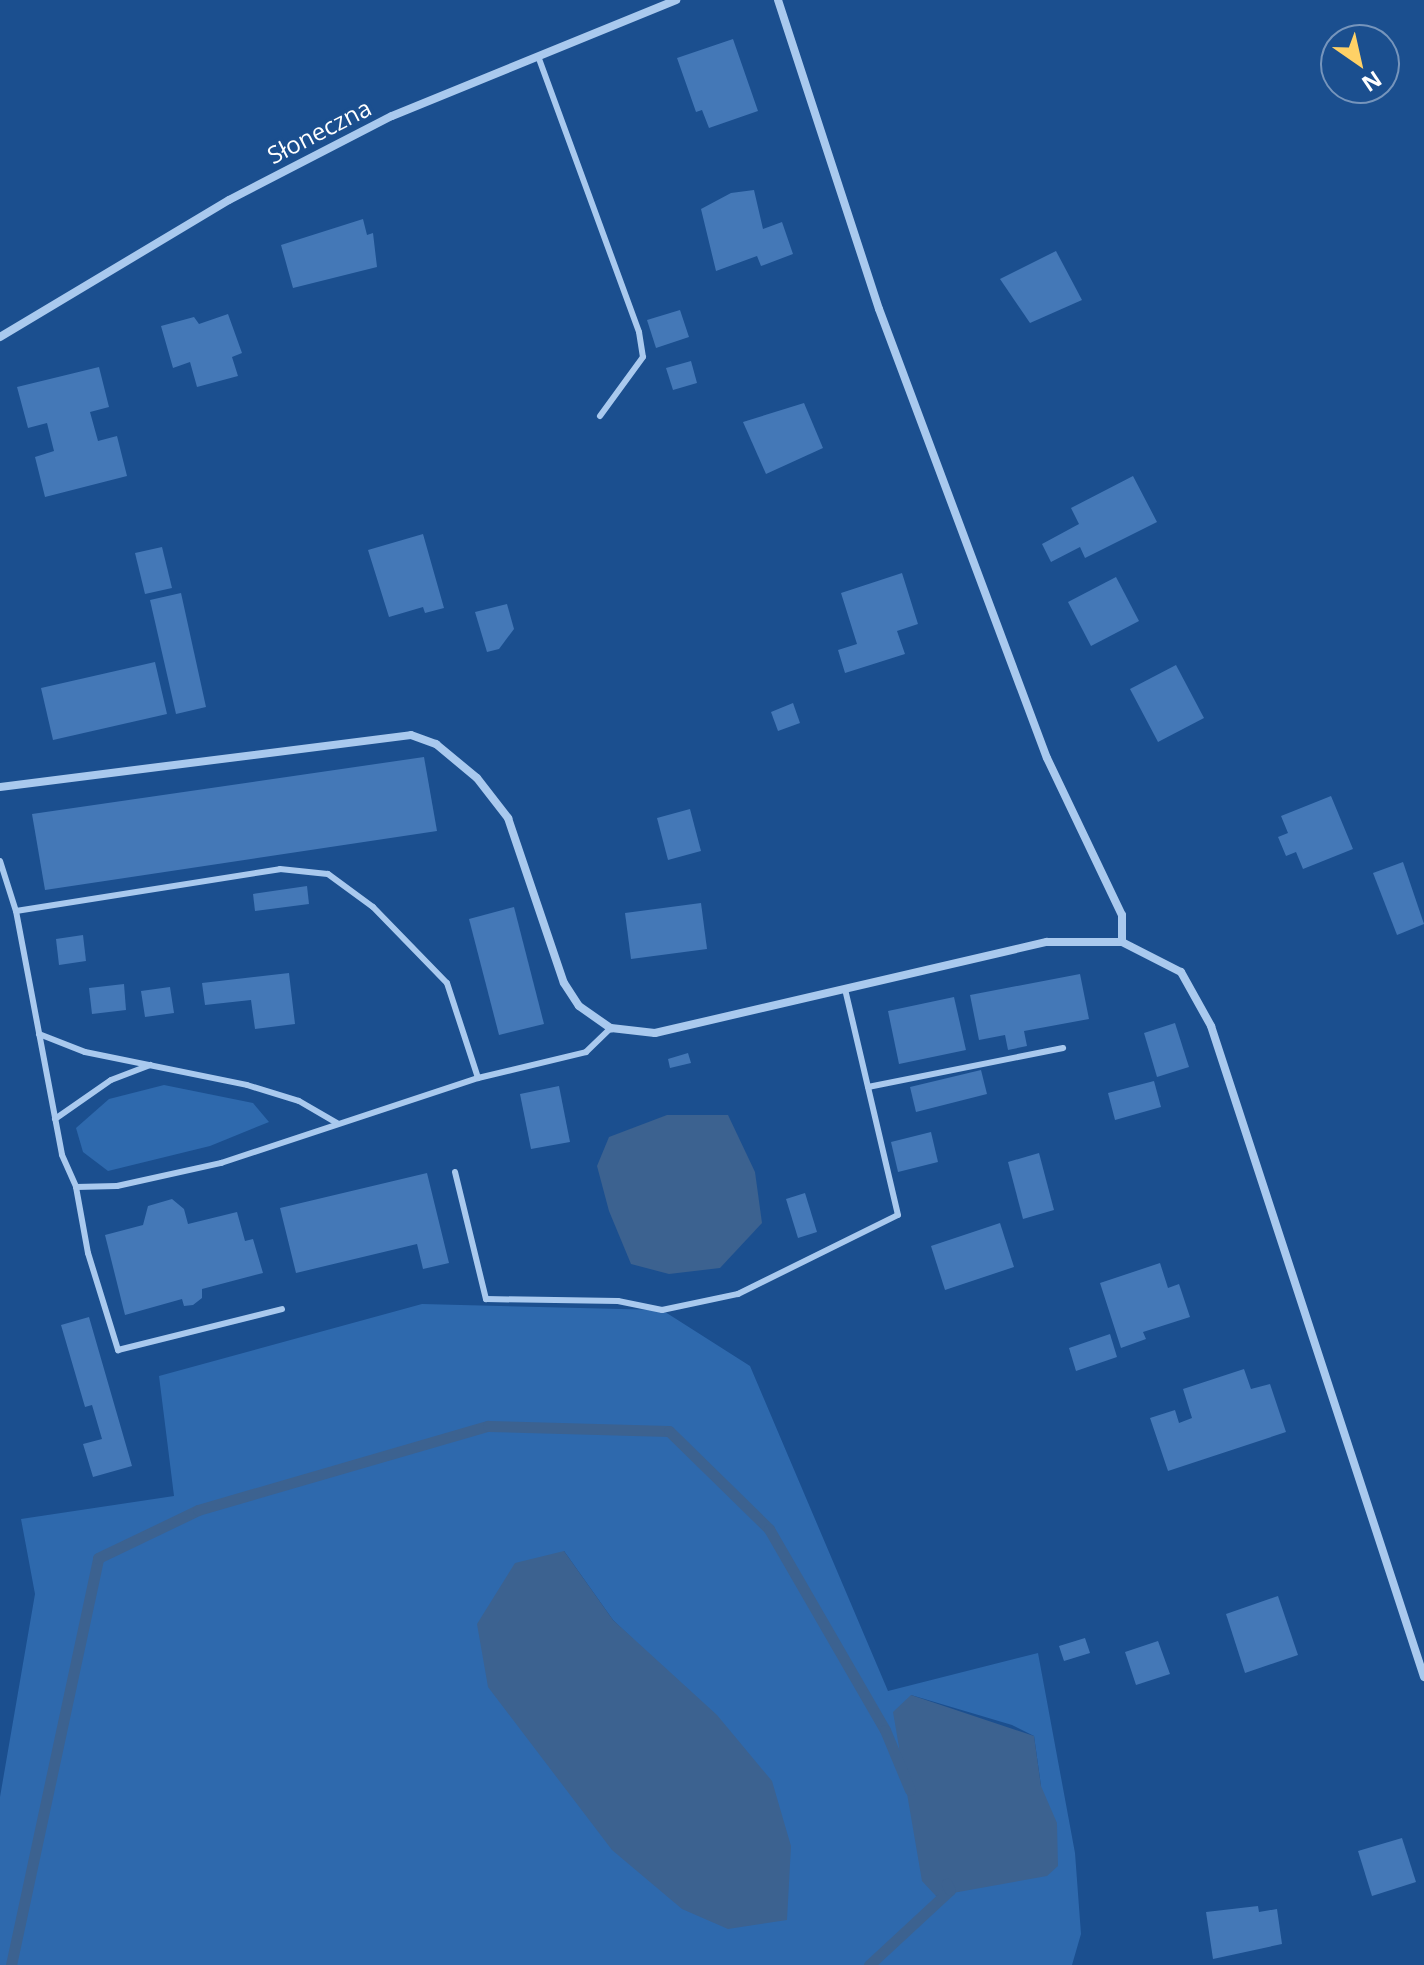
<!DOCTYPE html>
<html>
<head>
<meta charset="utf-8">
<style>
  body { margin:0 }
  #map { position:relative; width:1424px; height:1965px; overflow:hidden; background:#1b4f8f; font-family:"Open Sans",sans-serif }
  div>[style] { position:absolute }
  .green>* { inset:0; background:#2e69ad }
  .water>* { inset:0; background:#3c6290 }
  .stream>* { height:11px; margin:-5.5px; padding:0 5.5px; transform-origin:5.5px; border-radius:5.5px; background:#3c6290 }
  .building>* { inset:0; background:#4478b7 }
  .lane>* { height:6px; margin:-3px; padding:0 3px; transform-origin:3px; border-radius:3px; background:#a9c9ee }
  .street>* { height:8px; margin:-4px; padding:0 4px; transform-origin:4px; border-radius:4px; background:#a9c9ee }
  span { translate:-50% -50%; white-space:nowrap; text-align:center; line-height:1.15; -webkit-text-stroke:7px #1b4f8f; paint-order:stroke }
  .street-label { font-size:24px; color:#fff }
  .north { position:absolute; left:1320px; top:24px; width:80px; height:80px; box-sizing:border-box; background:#1b4f8f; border:2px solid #7695bc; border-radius:50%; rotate:146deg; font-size:22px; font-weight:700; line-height:32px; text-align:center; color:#fff }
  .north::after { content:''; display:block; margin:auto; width:28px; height:36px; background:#ffd166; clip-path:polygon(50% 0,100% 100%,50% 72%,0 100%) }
</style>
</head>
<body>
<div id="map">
  <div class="green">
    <div style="clip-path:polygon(164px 1085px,253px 1103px,269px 1122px,210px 1146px,108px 1171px,83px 1152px,76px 1128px,109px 1099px)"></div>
    <div style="clip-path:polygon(evenodd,422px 1304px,662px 1310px,750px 1366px,888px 1691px,1038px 1653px,1075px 1853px,1081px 1934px,1072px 1965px,0 1965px,0 1797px,35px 1594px,21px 1519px,174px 1496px,159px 1376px,422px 1304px,564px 1551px,613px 1620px,660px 1665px,550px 1766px,489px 1687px,564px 1551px,422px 1304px,911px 1695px,1012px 1725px,1034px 1736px,1041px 1786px,989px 1885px,936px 1896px,911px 1695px)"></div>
  </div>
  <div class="water">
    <div style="clip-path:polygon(667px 1115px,728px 1115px,755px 1172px,762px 1223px,720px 1268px,669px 1274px,631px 1264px,609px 1211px,597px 1166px,609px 1137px)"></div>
    <div style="clip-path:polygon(564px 1551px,613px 1620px,717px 1715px,772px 1781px,791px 1846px,787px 1920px,728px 1929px,682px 1909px,612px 1850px,488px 1687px,477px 1624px,515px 1563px)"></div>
    <div style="clip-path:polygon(911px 1695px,1034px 1736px,1041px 1786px,1057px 1823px,1058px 1866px,1047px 1876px,936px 1896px,922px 1881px,893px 1712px)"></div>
  </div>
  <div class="stream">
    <div style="left:11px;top:1965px;width:416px;rotate:-77.9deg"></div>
    <div style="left:98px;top:1558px;width:111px;rotate:-25.6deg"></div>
    <div style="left:198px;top:1510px;width:302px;rotate:-16.2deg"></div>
    <div style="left:488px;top:1426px;width:181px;rotate:1.6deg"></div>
    <div style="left:669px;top:1431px;width:140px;rotate:44.4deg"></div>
    <div style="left:769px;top:1529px;width:232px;rotate:60deg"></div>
    <div style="left:885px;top:1730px;width:65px;rotate:67.4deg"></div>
    <div style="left:869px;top:1965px;width:110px;rotate:-42.8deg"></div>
    <div style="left:950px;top:1890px;width:7px;rotate:-117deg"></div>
  </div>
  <div class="building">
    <div style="clip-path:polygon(733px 39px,758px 111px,709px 128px,702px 110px,696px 112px,677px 58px)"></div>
    <div style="clip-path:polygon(754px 190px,763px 229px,782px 222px,793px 254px,761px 266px,757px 256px,716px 271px,701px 209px,731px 193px)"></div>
    <div style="clip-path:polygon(363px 219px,367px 235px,373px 233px,377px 267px,293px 288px,281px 245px)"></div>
    <div style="clip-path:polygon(1056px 251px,1082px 300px,1030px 323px,1000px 279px)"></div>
    <div style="clip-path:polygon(680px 310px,689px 337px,656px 348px,647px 320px)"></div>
    <div style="clip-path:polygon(228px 314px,242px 353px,232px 357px,238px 376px,197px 387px,190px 362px,173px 368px,161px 326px,194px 317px,199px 324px)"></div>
    <div style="clip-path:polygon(691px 361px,697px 383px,673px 390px,666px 368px)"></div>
    <div style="clip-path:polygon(99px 367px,109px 407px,90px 412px,98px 441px,117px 436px,127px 476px,45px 497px,35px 457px,54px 451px,47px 423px,28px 428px,17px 387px)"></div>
    <div style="clip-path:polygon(804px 403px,823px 448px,766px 474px,743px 422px)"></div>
    <div style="clip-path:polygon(1133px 476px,1157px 522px,1085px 558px,1080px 547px,1051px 562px,1042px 544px,1079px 524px,1071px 508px)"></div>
    <div style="clip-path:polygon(423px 534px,444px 608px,425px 613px,423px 607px,389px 617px,368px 550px)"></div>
    <div style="clip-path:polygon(162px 547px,172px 588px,145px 594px,135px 553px)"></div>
    <div style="clip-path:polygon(902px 573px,918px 624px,897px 631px,905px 654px,845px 673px,838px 650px,857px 644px,841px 593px)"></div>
    <div style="clip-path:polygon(1116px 577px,1139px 621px,1091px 646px,1068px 602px)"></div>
    <div style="clip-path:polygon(181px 593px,206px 707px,176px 714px,150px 600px)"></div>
    <div style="clip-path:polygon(507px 604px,514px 629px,499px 649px,487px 652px,475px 612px)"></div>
    <div style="clip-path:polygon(155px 662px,167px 714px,53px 740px,41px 688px)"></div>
    <div style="clip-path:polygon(1176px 665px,1204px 718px,1158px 742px,1130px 689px)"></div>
    <div style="clip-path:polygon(793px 703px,800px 723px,778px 731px,771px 712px)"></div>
    <div style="clip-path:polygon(424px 757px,437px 831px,45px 890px,32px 814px)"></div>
    <div style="clip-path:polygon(1331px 796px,1353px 849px,1303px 869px,1296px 852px,1286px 856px,1278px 837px,1288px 833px,1281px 816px)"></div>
    <div style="clip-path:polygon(690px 809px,701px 851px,668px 860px,657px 818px)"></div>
    <div style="clip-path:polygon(1403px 862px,1424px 924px,1397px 935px,1373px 873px)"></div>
    <div style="clip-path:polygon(307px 886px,309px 904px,255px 911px,253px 894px)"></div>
    <div style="clip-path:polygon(701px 903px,707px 949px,631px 959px,625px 913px)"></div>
    <div style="clip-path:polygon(514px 907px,544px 1024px,499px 1035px,469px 919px)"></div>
    <div style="clip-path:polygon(83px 935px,86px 961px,59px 965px,56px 939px)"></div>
    <div style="clip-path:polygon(289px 973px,295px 1024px,255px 1029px,251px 1000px,205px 1005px,202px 983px)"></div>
    <div style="clip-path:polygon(1080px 974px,1089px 1019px,1024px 1031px,1027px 1046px,1008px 1050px,1005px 1035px,979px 1040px,970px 995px)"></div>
    <div style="clip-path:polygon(124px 984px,126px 1010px,92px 1014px,89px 988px)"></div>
    <div style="clip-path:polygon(170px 987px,174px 1013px,145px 1017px,141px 991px)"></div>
    <div style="clip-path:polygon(954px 997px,966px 1050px,899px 1064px,888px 1011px)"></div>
    <div style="clip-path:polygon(1175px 1023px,1189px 1067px,1157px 1077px,1144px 1033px)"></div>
    <div style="clip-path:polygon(688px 1053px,691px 1063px,670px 1068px,668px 1059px)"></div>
    <div style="clip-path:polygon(981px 1070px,987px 1094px,916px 1112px,910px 1087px)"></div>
    <div style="clip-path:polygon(1154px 1081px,1161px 1107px,1115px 1120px,1108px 1093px)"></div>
    <div style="clip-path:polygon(559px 1086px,570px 1142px,531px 1149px,520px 1094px)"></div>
    <div style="clip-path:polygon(931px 1132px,938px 1162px,898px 1172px,891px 1142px)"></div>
    <div style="clip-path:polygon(1039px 1153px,1054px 1210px,1023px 1219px,1008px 1162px)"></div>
    <div style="clip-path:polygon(427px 1173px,449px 1263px,423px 1269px,417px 1244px,296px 1273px,280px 1208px)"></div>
    <div style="clip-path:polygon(805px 1193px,817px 1232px,798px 1238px,786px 1199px)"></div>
    <div style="clip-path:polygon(172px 1199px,184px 1209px,188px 1224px,237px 1212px,245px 1241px,253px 1239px,263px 1273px,202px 1289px,202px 1298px,193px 1305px,184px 1306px,182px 1299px,125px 1315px,105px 1235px,143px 1225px,148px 1206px)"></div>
    <div style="clip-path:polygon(1000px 1223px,1014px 1267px,945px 1290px,931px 1246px)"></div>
    <div style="clip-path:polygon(1160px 1263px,1168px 1288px,1179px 1284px,1190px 1317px,1143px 1332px,1146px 1339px,1121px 1348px,1100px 1283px)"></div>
    <div style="clip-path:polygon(89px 1317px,132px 1466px,93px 1477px,83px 1444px,102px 1439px,92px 1405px,85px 1407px,61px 1325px)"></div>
    <div style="clip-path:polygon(1110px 1334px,1117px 1357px,1076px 1371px,1069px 1348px)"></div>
    <div style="clip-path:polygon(1244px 1369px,1251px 1389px,1270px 1384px,1286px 1432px,1168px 1471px,1150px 1418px,1175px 1410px,1179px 1423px,1192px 1418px,1183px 1389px)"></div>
    <div style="clip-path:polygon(1278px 1596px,1298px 1655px,1245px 1673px,1226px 1614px)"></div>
    <div style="clip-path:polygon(1085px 1638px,1090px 1653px,1064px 1661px,1059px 1646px)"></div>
    <div style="clip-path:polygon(1158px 1641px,1170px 1674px,1136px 1685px,1125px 1652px)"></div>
    <div style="clip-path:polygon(1402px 1838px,1416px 1882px,1372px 1896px,1358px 1851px)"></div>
    <div style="clip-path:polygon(1258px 1906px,1259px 1912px,1277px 1909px,1282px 1944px,1213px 1959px,1206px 1912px)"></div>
  </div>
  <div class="lane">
    <div style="left:538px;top:56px;width:294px;rotate:69.9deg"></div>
    <div style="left:639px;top:332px;width:25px;rotate:81deg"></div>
    <div style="left:643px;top:357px;width:73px;rotate:126.1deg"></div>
    <div style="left:0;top:861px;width:52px;rotate:72.3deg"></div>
    <div style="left:16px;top:911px;width:248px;rotate:79.3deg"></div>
    <div style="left:62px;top:1155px;width:35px;rotate:66deg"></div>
    <div style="left:76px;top:1187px;width:41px;rotate:-1.4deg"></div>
    <div style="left:117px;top:1186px;width:107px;rotate:-12.5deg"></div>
    <div style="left:221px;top:1163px;width:271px;rotate:-18.3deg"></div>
    <div style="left:478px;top:1078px;width:111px;rotate:-13.5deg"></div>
    <div style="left:586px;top:1052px;width:35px;rotate:-44deg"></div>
    <div style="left:16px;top:911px;width:267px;rotate:-9deg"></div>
    <div style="left:280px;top:869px;width:48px;rotate:5.9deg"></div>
    <div style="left:328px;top:874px;width:56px;rotate:36.3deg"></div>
    <div style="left:373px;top:907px;width:106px;rotate:45.8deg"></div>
    <div style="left:447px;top:983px;width:100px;rotate:71.9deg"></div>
    <div style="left:39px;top:1034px;width:49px;rotate:21.4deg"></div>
    <div style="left:85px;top:1052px;width:165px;rotate:11.5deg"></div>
    <div style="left:247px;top:1085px;width:54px;rotate:17.1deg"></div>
    <div style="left:299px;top:1101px;width:44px;rotate:30.1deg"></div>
    <div style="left:868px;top:1087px;width:199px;rotate:-11.3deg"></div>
    <div style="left:55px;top:1119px;width:68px;rotate:-34.9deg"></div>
    <div style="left:111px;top:1080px;width:42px;rotate:-21deg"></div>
    <div style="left:455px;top:1172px;width:131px;rotate:76.3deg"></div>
    <div style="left:486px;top:1299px;width:132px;rotate:0.9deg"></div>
    <div style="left:618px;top:1301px;width:45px;rotate:11.6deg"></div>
    <div style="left:662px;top:1310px;width:78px;rotate:-11.9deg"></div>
    <div style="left:738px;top:1294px;width:178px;rotate:-26.3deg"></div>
    <div style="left:898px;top:1215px;width:232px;rotate:-103.2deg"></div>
    <div style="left:76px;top:1187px;width:67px;rotate:79.7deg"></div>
    <div style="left:88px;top:1253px;width:102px;rotate:72.8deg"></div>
    <div style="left:118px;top:1350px;width:169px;rotate:-14deg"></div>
  </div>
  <div class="street">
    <div style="left:778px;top:0;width:325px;rotate:71.9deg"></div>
    <div style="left:879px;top:309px;width:479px;rotate:69.5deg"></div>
    <div style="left:1047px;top:758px;width:174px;rotate:64.5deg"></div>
    <div style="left:1122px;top:915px;width:27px;rotate:90deg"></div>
    <div style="left:0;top:337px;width:267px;rotate:-30.9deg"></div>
    <div style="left:229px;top:200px;width:183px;rotate:-27.3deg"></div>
    <div style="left:392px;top:116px;width:307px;rotate:-22.2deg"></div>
    <div style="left:0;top:787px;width:414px;rotate:-7.2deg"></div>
    <div style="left:411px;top:735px;width:27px;rotate:20deg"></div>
    <div style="left:436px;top:744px;width:53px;rotate:39.7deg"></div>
    <div style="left:477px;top:778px;width:51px;rotate:52.2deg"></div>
    <div style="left:508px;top:818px;width:174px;rotate:71.3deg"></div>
    <div style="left:564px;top:983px;width:27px;rotate:57deg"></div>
    <div style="left:579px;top:1006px;width:39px;rotate:35deg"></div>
    <div style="left:611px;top:1028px;width:44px;rotate:6.5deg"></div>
    <div style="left:655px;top:1033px;width:402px;rotate:-13.1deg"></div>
    <div style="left:1047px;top:942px;width:75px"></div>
    <div style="left:1122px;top:942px;width:66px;rotate:27deg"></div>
    <div style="left:1181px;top:972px;width:62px;rotate:60.9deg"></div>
    <div style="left:1211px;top:1026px;width:685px;rotate:71.88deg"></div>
  </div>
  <div class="street-label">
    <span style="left:319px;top:131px;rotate:-27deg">Słoneczna</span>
  </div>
  <div class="north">N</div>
</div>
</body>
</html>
